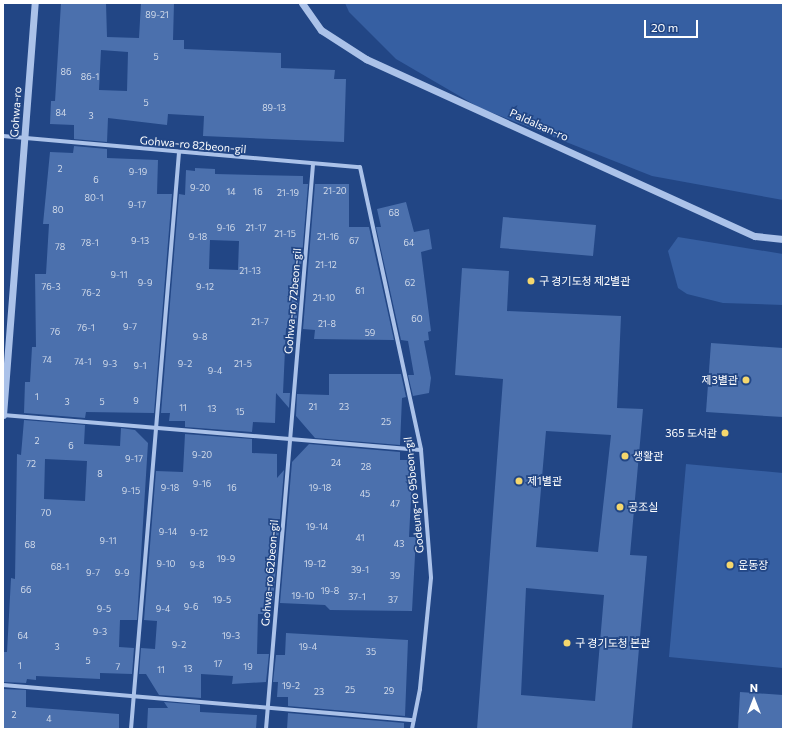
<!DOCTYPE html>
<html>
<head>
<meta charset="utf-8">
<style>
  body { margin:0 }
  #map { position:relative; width:786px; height:732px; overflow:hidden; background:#224685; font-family:Commissioner,"Noto Sans KR",sans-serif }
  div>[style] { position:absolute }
  .green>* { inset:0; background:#365fa2 }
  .building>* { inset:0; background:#4b70ad }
  .minor>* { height:4px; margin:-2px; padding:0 2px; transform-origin:2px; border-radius:2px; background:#abc2e9 }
  .tertiary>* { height:7px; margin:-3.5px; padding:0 3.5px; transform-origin:3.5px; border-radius:3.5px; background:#abc2e9 }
  .dots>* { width:11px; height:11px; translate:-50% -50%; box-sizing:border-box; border:2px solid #224685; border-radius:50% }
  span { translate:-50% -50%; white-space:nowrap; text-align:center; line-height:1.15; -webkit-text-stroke:3.5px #224685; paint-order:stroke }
  .number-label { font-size:9px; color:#d2dbea }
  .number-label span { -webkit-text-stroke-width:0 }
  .street-label { font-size:11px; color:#fff }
  .poi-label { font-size:11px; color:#fff }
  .left { translate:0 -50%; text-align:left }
  .right { translate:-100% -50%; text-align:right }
  .frame { position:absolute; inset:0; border:4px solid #fff; pointer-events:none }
  .north { position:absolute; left:734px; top:680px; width:40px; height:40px; -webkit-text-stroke:3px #224685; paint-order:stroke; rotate:0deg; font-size:11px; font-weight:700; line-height:16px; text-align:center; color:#fff }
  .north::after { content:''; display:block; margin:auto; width:14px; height:18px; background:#fff; clip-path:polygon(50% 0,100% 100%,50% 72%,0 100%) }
  .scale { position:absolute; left:644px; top:20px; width:54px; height:18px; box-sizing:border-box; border:2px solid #fff; border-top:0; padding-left:5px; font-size:12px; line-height:14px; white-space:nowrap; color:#fff; -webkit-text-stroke:3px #224685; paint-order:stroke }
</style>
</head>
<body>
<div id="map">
  <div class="green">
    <div style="clip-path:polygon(345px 3px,783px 3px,783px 200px,652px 176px,480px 108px,396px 59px,349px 12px)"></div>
    <div style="clip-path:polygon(678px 237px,783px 254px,783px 305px,723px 303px,687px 294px,678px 288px,668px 251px)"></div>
    <div style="clip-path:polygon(686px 464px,783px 473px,783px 668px,669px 657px)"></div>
  </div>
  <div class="building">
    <div style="clip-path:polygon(evenodd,61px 3px,106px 3px,107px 37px,139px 38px,141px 3px,174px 3px,173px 40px,184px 40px,184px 49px,281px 53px,281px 68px,335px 70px,334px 79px,346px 79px,344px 142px,203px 136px,204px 116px,168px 114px,167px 125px,108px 118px,107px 142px,74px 139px,74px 125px,50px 124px,51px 101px,55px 101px,61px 3px,101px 50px,128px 52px,127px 91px,99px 90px,101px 50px)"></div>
    <div style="clip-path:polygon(74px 146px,107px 149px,107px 158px,158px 160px,157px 194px,172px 194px,154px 413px,86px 412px,85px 418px,24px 413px,25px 382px,30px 382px,32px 347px,36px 347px,35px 274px,46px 274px,49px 224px,43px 224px,50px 152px,73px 153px)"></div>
    <div style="clip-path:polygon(evenodd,195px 168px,215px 169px,215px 174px,303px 176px,303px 184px,308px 184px,296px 329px,286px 328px,283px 393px,290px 393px,289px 408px,276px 393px,275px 423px,253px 422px,252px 432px,185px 427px,185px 421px,169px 421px,170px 413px,161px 413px,179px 194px,185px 195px,186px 170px,195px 171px,195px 168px,210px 240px,239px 241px,238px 270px,209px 269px,210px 240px)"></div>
    <div style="clip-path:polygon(315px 184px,349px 184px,349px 227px,369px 227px,394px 340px,314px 339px,315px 330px,303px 329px)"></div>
    <div style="clip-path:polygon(406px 202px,414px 232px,429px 229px,432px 249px,421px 252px,431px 331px,428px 332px,429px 340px,424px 341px,431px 378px,429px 393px,413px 396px,408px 375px,414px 375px,408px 341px,401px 340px,376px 227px,381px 227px,377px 209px)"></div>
    <div style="clip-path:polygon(503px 217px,596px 225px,593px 256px,500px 248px)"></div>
    <div style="clip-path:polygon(evenodd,462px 268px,509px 271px,507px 311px,621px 316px,617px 408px,643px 409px,630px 555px,647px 556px,632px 729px,477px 729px,503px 379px,455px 375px,462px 268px,546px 431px,611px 435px,598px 552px,536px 547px,546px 431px,462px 268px,526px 588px,604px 595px,595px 701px,521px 695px,526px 588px)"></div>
    <div style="clip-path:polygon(711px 343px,783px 348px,783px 417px,706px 412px)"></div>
    <div style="clip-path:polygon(329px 374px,401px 374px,406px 397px,402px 398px,400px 445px,315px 438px,296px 416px,297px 394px,329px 395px)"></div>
    <div style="clip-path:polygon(evenodd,24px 420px,85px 425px,84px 444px,120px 446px,121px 428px,135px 430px,148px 443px,137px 620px,120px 620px,119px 647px,134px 648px,132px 674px,100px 673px,100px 679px,36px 676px,36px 680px,27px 679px,26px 683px,3px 682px,3px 652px,7px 652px,11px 578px,15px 579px,17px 454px,21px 455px,24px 420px,45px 459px,87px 461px,85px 501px,44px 499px,45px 459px)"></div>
    <div style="clip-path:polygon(185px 434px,252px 439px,252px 453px,277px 454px,277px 478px,284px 470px,273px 603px,269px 603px,269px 614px,258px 614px,257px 654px,269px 654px,266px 682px,232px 684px,233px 676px,201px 674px,201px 698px,159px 695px,146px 674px,139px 674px,141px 648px,155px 649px,157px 621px,144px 620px,156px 471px,183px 472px)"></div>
    <div style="clip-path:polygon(309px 444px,400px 452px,400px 460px,413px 460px,409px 537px,416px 537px,412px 611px,330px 610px,325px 605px,280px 603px,292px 462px)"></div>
    <div style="clip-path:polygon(286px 633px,408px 640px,405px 716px,288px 706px,288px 697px,277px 697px,278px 682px,273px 682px,276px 655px,285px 655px)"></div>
    <div style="clip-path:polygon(3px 689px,26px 690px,26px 707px,119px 714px,119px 729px,3px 729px)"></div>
    <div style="clip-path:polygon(740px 692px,783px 695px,783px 729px,738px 729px)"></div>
    <div style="clip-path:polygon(164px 702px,200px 705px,200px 712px,257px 715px,256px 729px,147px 729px,148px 708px,168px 708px)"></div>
    <div style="clip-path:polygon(288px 713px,404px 723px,404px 729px,287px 729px)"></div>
  </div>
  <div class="minor">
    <div style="left:3px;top:136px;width:358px;rotate:5deg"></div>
    <div style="left:360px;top:167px;width:289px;rotate:77.8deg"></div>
    <div style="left:421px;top:450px;width:128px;rotate:85.5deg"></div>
    <div style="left:431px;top:578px;width:112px;rotate:95.7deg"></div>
    <div style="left:420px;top:689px;width:41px;rotate:101.3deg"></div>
    <div style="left:3px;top:415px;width:419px;rotate:4.8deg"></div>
    <div style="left:3px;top:685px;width:412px;rotate:4.9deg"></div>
    <div style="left:131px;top:729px;width:578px;rotate:-85.24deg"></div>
    <div style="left:266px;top:729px;width:567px;rotate:-85.24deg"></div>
  </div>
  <div class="tertiary">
    <div style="left:302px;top:3px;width:33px;rotate:55deg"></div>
    <div style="left:321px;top:30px;width:54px;rotate:32.8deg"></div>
    <div style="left:366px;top:59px;width:427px;rotate:24.5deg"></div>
    <div style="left:755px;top:236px;width:28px;rotate:6deg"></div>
    <div style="left:3px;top:415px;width:413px;rotate:-85.6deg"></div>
  </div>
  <div class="dots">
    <div style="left:531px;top:281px;background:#f5d76d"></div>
    <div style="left:746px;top:380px;background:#f5d76d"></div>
    <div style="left:725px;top:433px;background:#f5d76d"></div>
    <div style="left:625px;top:456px;background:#f5d76d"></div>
    <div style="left:519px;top:481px;background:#f5d76d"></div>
    <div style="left:620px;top:507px;background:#f5d76d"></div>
    <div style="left:730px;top:565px;background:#f5d76d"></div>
    <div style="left:567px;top:643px;background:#f5d76d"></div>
  </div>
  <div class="number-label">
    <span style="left:157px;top:15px">89-21</span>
    <span style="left:156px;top:57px">5</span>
    <span style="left:66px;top:72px">86</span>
    <span style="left:90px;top:77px">86-1</span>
    <span style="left:146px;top:103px">5</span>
    <span style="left:274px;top:108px">89-13</span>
    <span style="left:61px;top:113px">84</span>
    <span style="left:91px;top:116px">3</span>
    <span style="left:60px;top:169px">2</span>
    <span style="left:138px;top:172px">9-19</span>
    <span style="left:96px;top:180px">6</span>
    <span style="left:200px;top:188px">9-20</span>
    <span style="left:335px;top:191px">21-20</span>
    <span style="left:231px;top:192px">14</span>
    <span style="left:258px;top:192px">16</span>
    <span style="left:288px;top:193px">21-19</span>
    <span style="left:94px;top:198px">80-1</span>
    <span style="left:137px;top:205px">9-17</span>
    <span style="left:58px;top:210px">80</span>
    <span style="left:394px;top:213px">68</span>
    <span style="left:226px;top:228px">9-16</span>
    <span style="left:256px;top:228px">21-17</span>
    <span style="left:285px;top:234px">21-15</span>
    <span style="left:198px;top:237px">9-18</span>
    <span style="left:328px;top:237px">21-16</span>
    <span style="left:140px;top:241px">9-13</span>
    <span style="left:354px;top:241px">67</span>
    <span style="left:90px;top:243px">78-1</span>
    <span style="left:409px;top:243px">64</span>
    <span style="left:60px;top:247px">78</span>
    <span style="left:326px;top:265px">21-12</span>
    <span style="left:250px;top:271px">21-13</span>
    <span style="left:119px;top:275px">9-11</span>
    <span style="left:145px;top:283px">9-9</span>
    <span style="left:410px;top:283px">62</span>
    <span style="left:51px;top:287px">76-3</span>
    <span style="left:205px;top:287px">9-12</span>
    <span style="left:360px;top:291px">61</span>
    <span style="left:91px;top:293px">76-2</span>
    <span style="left:324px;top:298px">21-10</span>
    <span style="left:417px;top:319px">60</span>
    <span style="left:260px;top:322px">21-7</span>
    <span style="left:327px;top:324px">21-8</span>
    <span style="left:130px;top:327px">9-7</span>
    <span style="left:86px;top:328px">76-1</span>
    <span style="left:55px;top:332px">76</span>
    <span style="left:370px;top:333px">59</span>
    <span style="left:200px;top:337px">9-8</span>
    <span style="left:47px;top:360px">74</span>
    <span style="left:83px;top:362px">74-1</span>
    <span style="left:110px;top:364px">9-3</span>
    <span style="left:185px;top:364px">9-2</span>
    <span style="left:243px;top:364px">21-5</span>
    <span style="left:140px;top:366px">9-1</span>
    <span style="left:215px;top:371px">9-4</span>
    <span style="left:37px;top:397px">1</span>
    <span style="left:136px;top:401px">9</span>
    <span style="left:67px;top:402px">3</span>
    <span style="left:102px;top:402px">5</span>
    <span style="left:313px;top:407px">21</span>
    <span style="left:344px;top:407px">23</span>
    <span style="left:183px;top:408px">11</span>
    <span style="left:212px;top:409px">13</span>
    <span style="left:240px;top:412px">15</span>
    <span style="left:386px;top:422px">25</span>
    <span style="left:37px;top:441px">2</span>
    <span style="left:71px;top:446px">6</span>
    <span style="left:202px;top:455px">9-20</span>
    <span style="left:134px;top:459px">9-17</span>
    <span style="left:336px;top:463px">24</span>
    <span style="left:31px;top:464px">72</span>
    <span style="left:366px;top:467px">28</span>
    <span style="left:100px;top:474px">8</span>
    <span style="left:202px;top:484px">9-16</span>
    <span style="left:170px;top:488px">9-18</span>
    <span style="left:232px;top:488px">16</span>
    <span style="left:320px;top:488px">19-18</span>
    <span style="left:131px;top:491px">9-15</span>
    <span style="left:365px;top:494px">45</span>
    <span style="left:395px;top:504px">47</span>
    <span style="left:46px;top:513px">70</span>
    <span style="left:317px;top:527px">19-14</span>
    <span style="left:168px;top:532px">9-14</span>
    <span style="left:199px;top:533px">9-12</span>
    <span style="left:360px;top:538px">41</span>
    <span style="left:108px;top:541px">9-11</span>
    <span style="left:399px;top:544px">43</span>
    <span style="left:30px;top:545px">68</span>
    <span style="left:226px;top:559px">19-9</span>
    <span style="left:166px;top:564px">9-10</span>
    <span style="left:315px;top:564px">19-12</span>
    <span style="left:197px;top:565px">9-8</span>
    <span style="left:60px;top:567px">68-1</span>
    <span style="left:360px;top:570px">39-1</span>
    <span style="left:93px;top:573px">9-7</span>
    <span style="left:122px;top:573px">9-9</span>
    <span style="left:395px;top:576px">39</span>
    <span style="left:26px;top:590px">66</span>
    <span style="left:330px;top:591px">19-8</span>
    <span style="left:303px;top:596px">19-10</span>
    <span style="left:357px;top:597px">37-1</span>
    <span style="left:222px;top:600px">19-5</span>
    <span style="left:393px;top:600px">37</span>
    <span style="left:191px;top:607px">9-6</span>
    <span style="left:104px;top:609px">9-5</span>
    <span style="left:163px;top:609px">9-4</span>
    <span style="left:100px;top:632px">9-3</span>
    <span style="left:23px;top:636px">64</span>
    <span style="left:231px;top:636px">19-3</span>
    <span style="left:179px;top:645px">9-2</span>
    <span style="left:57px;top:647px">3</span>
    <span style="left:308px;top:647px">19-4</span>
    <span style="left:371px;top:652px">35</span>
    <span style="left:88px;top:661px">5</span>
    <span style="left:218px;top:664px">17</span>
    <span style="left:20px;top:666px">1</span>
    <span style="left:118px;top:667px">7</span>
    <span style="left:248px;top:667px">19</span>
    <span style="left:188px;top:669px">13</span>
    <span style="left:161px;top:670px">11</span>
    <span style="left:291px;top:686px">19-2</span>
    <span style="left:350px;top:690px">25</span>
    <span style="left:389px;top:691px">29</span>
    <span style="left:319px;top:692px">23</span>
    <span style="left:14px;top:715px">2</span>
    <span style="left:49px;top:719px">4</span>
  </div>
  <div class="street-label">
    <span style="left:16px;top:112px;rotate:-86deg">Gohwa-ro</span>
    <span style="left:539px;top:125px;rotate:24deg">Paldalsan-ro</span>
    <span style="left:193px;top:145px;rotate:5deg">Gohwa-ro 82beon-gil</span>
    <span style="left:293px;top:301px;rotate:-85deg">Gohwa-ro 72beon-gil</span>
    <span style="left:414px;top:495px;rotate:-96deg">Godeung-ro 95beon-gil</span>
    <span style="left:270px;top:573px;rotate:-85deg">Gohwa-ro 62beon-gil</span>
  </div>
  <div class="poi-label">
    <span class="left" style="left:539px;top:281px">구 경기도청 제2별관</span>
    <span class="right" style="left:738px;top:380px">제3별관</span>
    <span class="right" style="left:717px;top:433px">365 도서관</span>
    <span class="left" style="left:633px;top:456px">생활관</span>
    <span class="left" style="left:527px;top:481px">제1별관</span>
    <span class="left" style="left:628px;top:507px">공조실</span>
    <span class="left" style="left:738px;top:565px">운동장</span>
    <span class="left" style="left:575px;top:643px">구 경기도청 본관</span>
  </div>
  <div class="frame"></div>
  <div class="north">N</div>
  <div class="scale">20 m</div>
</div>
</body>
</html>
